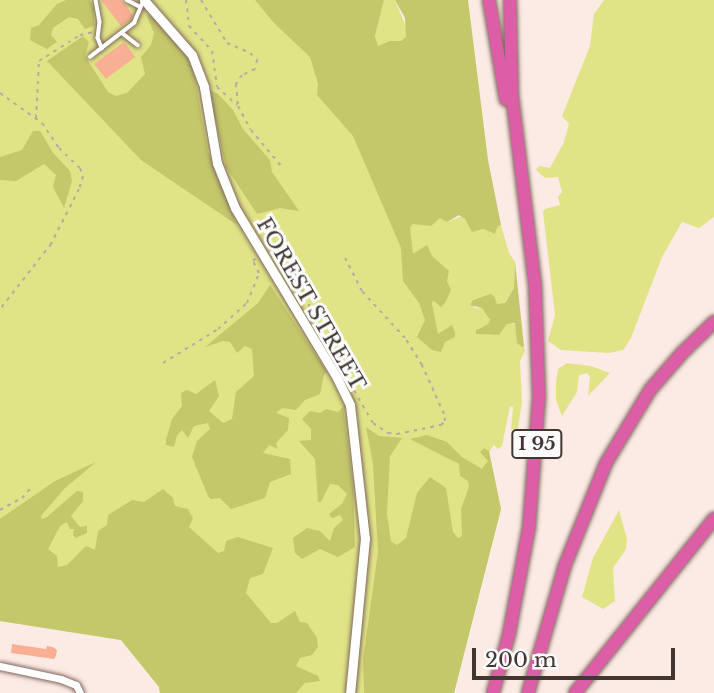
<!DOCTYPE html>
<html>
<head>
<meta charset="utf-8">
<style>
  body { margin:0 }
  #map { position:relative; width:714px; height:693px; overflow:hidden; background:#fcebe5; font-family:"Libre Baskerville",serif }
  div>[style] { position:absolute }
  .green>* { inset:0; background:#e0e486 }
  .forest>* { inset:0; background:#c4c76a }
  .building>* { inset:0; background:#f8af93 }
  .path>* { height:2px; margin-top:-1px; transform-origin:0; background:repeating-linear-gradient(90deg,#b9aaa5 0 3.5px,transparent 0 8.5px) }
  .roads { filter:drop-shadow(0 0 2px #80685e) drop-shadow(0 0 2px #80685e) }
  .service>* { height:3.5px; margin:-1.75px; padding:0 1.75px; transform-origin:1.75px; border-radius:1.75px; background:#fff }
  .minor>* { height:7px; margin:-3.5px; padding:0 3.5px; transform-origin:3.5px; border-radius:3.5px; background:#fff }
  .tertiary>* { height:9px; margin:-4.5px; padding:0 4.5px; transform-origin:4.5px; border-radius:4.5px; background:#fff }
  .motorway>* { height:12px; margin:-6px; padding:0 6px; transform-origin:6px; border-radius:6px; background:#dc5ea6 }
  span { translate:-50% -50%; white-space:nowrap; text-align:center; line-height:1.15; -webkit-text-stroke:6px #fcfcfc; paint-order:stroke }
  .shield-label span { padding:2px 5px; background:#fcfcfc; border:2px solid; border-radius:5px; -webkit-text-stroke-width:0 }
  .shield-label { font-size:19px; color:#413632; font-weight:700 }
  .street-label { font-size:21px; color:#413632 }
  .scale { position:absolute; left:472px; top:648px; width:203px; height:32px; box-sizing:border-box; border:4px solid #413632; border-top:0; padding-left:9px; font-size:21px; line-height:24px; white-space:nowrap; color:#413632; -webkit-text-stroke:5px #fcfcfc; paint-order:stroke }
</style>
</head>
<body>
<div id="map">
  <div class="green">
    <div style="clip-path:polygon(0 0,313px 0,443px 218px,447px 222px,462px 216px,475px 231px,483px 229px,495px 234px,498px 226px,501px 225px,509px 253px,515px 262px,514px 288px,503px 305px,497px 304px,490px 294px,473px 300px,474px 308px,482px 308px,490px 320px,488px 325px,478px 328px,478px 334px,499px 335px,507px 324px,517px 324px,517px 343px,524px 346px,525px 351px,520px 361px,522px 402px,518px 428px,511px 430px,513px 407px,510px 406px,502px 446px,498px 449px,494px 445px,489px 452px,501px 509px,454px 693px,160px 693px,159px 687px,121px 640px,0 621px)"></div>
    <div style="clip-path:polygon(384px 0,395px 0,408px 32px,405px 40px,378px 47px,375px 36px)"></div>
    <div style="clip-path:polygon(604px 0,714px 0,714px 217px,699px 228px,682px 222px,662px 257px,631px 338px,623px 350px,609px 353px,561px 350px,548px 341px,555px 315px,543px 212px,545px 209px,560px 205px,558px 197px,562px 192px,558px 177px,545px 178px,536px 170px,539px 166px,550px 168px,564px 142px,569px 124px,562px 116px,590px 46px,594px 14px)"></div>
    <div style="clip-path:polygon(567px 363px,591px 366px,610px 373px,588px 396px,590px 377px,587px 373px,579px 375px,577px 392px,562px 416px,556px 400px,556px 382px,558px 369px)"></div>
    <div style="clip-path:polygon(619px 510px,627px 539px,626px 549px,613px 568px,615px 601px,603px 609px,582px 597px,593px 558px)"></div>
  </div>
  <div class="forest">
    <div style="clip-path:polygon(90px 0,94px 9px,94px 26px,85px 29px,78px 19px,69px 17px,53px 28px,51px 35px,57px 42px,47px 49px,30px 40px,31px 28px,39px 25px,57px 4px,66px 0)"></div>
    <div style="clip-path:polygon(255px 0,384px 0,375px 36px,378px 46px,390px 41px,401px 41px,406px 37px,405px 18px,395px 0,468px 0,488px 160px,501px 225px,498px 226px,495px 234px,483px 229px,472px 232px,465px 219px,459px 215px,447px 222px,440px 218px,431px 226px,413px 224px,410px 227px,413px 254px,427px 245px,432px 256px,449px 271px,447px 281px,451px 290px,445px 303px,441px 307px,433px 300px,432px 304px,438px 334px,452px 325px,455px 333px,455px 337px,445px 342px,441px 352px,432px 350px,417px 337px,425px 320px,419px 303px,403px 281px,401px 248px,353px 136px,317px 95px,318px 84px,310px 57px,274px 23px)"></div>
    <div style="clip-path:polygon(146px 14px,160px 22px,185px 53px,193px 68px,208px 152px,237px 225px,141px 160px,47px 61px,83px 36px,89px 42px,85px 56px,108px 92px,116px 96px,127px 93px,145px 74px,141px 57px,151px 45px,154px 33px)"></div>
    <div style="clip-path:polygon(209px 91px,217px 93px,233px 110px,243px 129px,270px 160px,272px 172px,299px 211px,280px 208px,257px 214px,226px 167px)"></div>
    <div style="clip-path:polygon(33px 131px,40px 131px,54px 154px,70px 171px,72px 181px,64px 208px,53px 187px,56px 175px,44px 164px,16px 181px,0 180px,0 157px,22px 150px)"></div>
    <div style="clip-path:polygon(515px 262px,524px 346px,522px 347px,517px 343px,515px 323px,507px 324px,499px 335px,476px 334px,476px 330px,488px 324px,490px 320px,482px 308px,470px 305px,473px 300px,490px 294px,494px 296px,497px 304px,505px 303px,514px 288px)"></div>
    <div style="clip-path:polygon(270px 285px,327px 372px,324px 375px,320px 394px,305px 400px,296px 410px,282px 408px,276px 413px,289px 418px,288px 430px,276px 443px,278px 449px,269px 445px,263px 453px,290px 459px,291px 474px,270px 482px,265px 498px,231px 509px,220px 498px,211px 499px,208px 496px,192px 457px,197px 441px,210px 429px,208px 423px,194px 426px,188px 438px,182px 430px,177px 435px,174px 447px,166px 445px,166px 440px,172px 419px,182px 406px,181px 393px,187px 390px,196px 394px,215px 380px,219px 396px,209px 411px,223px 423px,232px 419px,236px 392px,254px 376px,252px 349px,245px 346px,237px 353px,230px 342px,223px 341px,205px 347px,258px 303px)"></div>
    <div style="clip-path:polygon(343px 407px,353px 484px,355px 547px,338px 557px,320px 549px,302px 559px,295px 553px,293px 538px,307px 528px,320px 531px,330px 541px,334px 528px,343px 520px,340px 515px,332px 518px,329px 514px,342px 504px,347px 494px,338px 485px,330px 484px,321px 502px,318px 502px,315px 459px,299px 441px,311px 440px,311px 429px,302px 419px,310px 411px,320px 413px,326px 409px,338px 412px)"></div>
    <div style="clip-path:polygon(366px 427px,379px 436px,402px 438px,390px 456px,387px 514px,391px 541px,397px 545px,406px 538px,417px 493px,430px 477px,446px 488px,453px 532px,458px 538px,462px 536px,461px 509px,469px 487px,468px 481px,460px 476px,459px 464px,410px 439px,427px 435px,447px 442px,462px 457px,482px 469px,488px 461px,480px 452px,484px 448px,489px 451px,501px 509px,454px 693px,364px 693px,363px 660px,378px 552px,373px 464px)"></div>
    <div style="clip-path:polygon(96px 462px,64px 489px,41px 516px,42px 519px,47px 517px,77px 491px,83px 492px,83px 501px,71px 516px,80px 527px,87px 526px,87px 533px,76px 538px,73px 535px,74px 529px,70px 529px,67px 522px,60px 526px,48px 549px,57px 556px,58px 567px,67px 565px,86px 546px,95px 550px,98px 531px,107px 525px,108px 515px,132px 500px,144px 502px,163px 489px,173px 498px,175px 506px,188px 509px,193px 518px,189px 527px,218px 553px,224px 551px,226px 541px,238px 537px,273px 548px,263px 574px,250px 578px,246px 593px,271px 623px,277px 623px,295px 611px,300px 622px,307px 623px,317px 638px,318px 647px,312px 655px,300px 658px,296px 666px,318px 676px,320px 681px,305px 683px,296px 693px,160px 693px,159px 687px,121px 640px,0 621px,0 519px,55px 481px)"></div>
  </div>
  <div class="building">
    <div style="clip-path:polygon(101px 0,122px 0,133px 15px,131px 19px,121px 26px)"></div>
    <div style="clip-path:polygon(124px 42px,135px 57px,106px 79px,94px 64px)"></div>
    <div style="clip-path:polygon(12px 644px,46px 649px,47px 646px,53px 647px,57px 650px,56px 656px,54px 659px,11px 653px)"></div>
  </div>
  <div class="path">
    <div style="left:186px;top:0;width:26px;rotate:83deg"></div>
    <div style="left:189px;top:26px;width:34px;rotate:47deg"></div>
    <div style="left:212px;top:51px;width:36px;rotate:82deg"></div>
    <div style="left:217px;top:87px;width:27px;rotate:42deg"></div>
    <div style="left:201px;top:0;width:50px;rotate:58.8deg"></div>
    <div style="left:227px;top:43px;width:25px;rotate:23deg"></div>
    <div style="left:250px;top:53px;width:10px;rotate:45deg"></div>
    <div style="left:257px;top:60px;width:9px;rotate:103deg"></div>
    <div style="left:255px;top:69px;width:14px;rotate:155deg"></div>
    <div style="left:242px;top:75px;width:11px;rotate:124deg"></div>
    <div style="left:236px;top:84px;width:22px;rotate:85deg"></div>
    <div style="left:238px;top:106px;width:27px;rotate:62deg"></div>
    <div style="left:251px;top:130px;width:48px;rotate:50deg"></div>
    <div style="left:0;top:93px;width:52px;rotate:35.5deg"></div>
    <div style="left:42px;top:123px;width:30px;rotate:56deg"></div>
    <div style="left:59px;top:148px;width:29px;rotate:44deg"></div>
    <div style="left:80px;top:168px;width:9px;rotate:69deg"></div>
    <div style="left:83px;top:176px;width:14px;rotate:107deg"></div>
    <div style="left:79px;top:189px;width:62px;rotate:117deg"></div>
    <div style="left:51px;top:244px;width:83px;rotate:128.1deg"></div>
    <div style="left:36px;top:118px;width:57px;rotate:-87deg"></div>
    <div style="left:39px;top:61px;width:49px;rotate:-32.4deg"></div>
    <div style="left:80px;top:35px;width:14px;rotate:-12deg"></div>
    <div style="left:269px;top:252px;width:7px;rotate:-8deg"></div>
    <div style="left:276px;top:251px;width:29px;rotate:49deg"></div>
    <div style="left:295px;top:273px;width:72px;rotate:66.3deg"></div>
    <div style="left:324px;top:339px;width:97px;rotate:59.7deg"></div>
    <div style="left:373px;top:423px;width:18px;rotate:34deg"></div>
    <div style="left:388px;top:433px;width:9px;rotate:6deg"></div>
    <div style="left:397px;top:434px;width:45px;rotate:-11.6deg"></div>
    <div style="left:441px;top:425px;width:6px;rotate:-45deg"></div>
    <div style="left:445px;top:421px;width:7px;rotate:-98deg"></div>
    <div style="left:444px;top:414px;width:54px;rotate:-114.2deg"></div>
    <div style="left:422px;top:365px;width:32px;rotate:-122deg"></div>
    <div style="left:405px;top:338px;width:64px;rotate:-132.5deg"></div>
    <div style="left:362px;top:291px;width:37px;rotate:-117deg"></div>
    <div style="left:163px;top:363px;width:65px;rotate:-31.7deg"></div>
    <div style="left:218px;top:329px;width:39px;rotate:-42deg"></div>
    <div style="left:247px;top:303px;width:32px;rotate:-68deg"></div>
    <div style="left:259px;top:273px;width:13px;rotate:-117deg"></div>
    <div style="left:253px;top:261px;width:6px;rotate:-45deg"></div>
    <div style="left:0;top:510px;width:25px;rotate:-29deg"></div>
    <div style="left:22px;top:498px;width:13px;rotate:-48deg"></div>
  </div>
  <div class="roads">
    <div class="service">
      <div style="left:96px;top:0;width:22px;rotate:80deg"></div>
      <div style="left:100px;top:22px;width:16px;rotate:97deg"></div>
      <div style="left:98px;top:38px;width:11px;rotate:68deg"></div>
      <div style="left:127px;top:0;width:13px;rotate:27deg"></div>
      <div style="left:122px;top:33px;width:20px;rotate:37deg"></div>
      <div style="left:90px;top:57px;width:56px;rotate:-37.7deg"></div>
      <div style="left:134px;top:23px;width:23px;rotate:-67deg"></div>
    </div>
    <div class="minor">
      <div style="left:0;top:666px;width:62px;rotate:12deg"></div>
      <div style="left:61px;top:679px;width:16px;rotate:22deg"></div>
      <div style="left:76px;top:685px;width:9px;rotate:63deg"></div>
    </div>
    <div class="tertiary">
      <div style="left:144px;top:0;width:73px;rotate:48.9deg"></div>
      <div style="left:192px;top:55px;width:34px;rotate:69deg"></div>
      <div style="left:204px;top:87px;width:77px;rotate:80.3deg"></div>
      <div style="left:217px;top:163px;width:48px;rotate:68.2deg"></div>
      <div style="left:235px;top:208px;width:198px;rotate:59deg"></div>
      <div style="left:337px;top:378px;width:30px;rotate:64deg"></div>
      <div style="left:350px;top:405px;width:134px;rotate:83.6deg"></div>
      <div style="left:365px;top:538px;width:156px;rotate:95.5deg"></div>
    </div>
    <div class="motorway">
      <div style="left:489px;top:0;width:101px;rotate:80.4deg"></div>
      <div style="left:493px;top:693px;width:61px;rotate:-74.8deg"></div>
      <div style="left:509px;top:634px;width:109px;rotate:-79.4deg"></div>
      <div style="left:529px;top:527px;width:130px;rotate:-85.6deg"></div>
      <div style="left:539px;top:397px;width:112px;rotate:-92deg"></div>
      <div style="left:535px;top:285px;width:190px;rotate:-96.9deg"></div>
      <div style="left:512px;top:96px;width:96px;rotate:-91.2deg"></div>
      <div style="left:528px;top:693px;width:133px;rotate:-73.9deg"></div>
      <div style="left:565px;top:565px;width:110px;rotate:-68.1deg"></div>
      <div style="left:606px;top:463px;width:85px;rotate:-58.9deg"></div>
      <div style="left:650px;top:390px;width:49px;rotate:-49.1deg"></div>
      <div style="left:682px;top:353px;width:45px;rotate:-44.1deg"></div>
      <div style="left:575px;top:693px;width:223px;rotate:-51.4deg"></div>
    </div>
  </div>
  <div class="shield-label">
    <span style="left:537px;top:444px">I 95</span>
  </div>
  <div class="street-label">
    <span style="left:311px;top:304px;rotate:60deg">FOREST STREET</span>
  </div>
  <div class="scale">200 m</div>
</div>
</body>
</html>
